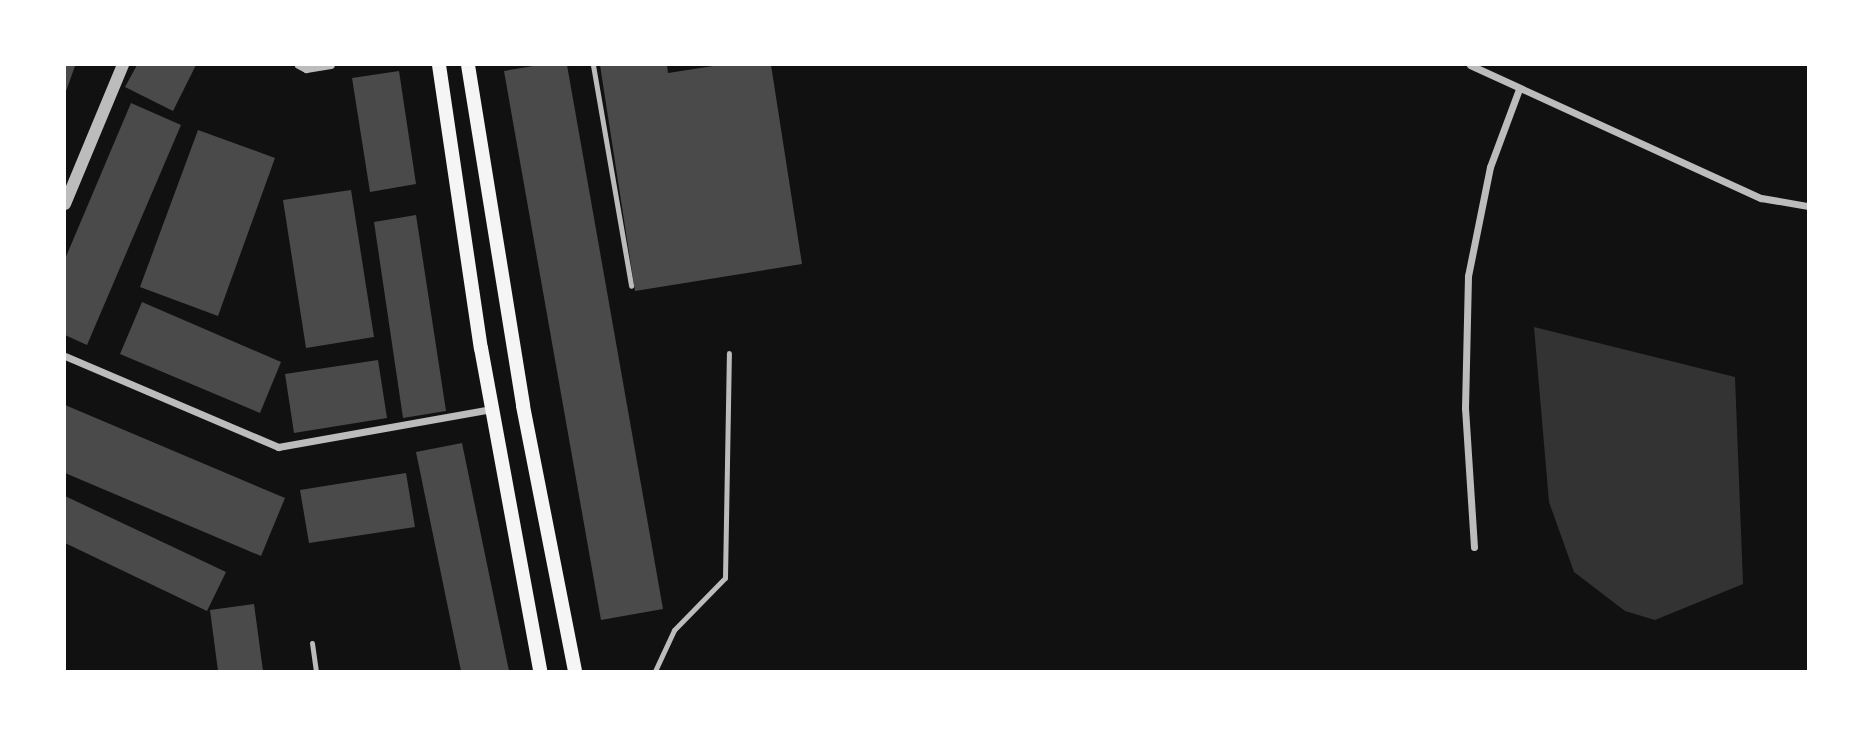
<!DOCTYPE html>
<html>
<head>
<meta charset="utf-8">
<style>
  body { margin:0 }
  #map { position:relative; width:1873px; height:736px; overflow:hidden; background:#111; font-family:"Alegreya Sans",sans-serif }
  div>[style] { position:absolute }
  .water>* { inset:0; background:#333 }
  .building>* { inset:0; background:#4a4a4a }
  .service>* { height:5px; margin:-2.5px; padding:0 2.5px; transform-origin:2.5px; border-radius:2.5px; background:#bcbcbc }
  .minor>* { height:7px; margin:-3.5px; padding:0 3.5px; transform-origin:3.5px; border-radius:3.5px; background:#bcbcbc }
  .tertiary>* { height:12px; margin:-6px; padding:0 6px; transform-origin:6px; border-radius:6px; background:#bcbcbc }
  .secondary>* { height:14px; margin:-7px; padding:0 7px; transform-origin:7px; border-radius:7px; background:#f5f5f5 }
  span { translate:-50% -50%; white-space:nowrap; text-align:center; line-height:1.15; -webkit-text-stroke:6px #fff; paint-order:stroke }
  .frame { position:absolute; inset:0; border:66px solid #fff; pointer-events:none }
</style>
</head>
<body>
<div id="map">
  <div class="water">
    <div style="clip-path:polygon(1534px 327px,1735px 377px,1743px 584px,1655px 620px,1625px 611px,1574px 572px,1549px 502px)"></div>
  </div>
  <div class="building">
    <div style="clip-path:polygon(65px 65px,75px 66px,65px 94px)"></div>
    <div style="clip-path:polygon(137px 65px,196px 65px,173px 111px,125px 87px)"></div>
    <div style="clip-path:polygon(539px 65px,567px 65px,663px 609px,601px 620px,504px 71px)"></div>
    <div style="clip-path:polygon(600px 65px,667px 65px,668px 73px,720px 65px,771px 65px,802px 264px,635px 291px)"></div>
    <div style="clip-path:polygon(399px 71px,416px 184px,370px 192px,352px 78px)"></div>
    <div style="clip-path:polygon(131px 103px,181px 125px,87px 345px,65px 335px,65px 259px)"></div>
    <div style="clip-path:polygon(198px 130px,275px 158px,218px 316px,140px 287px)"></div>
    <div style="clip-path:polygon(351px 190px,374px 337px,306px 348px,283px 200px)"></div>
    <div style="clip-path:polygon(416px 215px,446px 411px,403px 418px,374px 222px)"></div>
    <div style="clip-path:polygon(142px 302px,281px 362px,260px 413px,120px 354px)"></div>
    <div style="clip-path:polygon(378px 360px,387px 418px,294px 433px,285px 374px)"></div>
    <div style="clip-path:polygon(65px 405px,285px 498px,261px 556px,65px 473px)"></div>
    <div style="clip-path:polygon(462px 443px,509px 671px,461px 671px,416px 452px)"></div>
    <div style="clip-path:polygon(406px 473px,415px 527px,309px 543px,300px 490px)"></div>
    <div style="clip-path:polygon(65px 496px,226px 572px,207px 611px,65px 543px)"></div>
    <div style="clip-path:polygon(254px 604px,263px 671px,218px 671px,210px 610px)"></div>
  </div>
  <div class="service">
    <div style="left:593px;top:65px;width:224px;rotate:80.2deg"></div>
    <div style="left:312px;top:643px;width:28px;rotate:82deg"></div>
    <div style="left:655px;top:671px;width:45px;rotate:-65.1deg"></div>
    <div style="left:674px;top:630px;width:73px;rotate:-45.6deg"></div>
    <div style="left:725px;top:578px;width:225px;rotate:-89deg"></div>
  </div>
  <div class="minor">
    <div style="left:298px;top:65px;width:9px;rotate:27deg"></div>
    <div style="left:306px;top:69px;width:25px;rotate:-9deg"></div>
    <div style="left:1470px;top:65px;width:320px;rotate:24.6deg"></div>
    <div style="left:1761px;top:198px;width:48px;rotate:9.7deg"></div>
    <div style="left:65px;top:356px;width:232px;rotate:23.1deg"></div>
    <div style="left:278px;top:447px;width:217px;rotate:-10.1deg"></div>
    <div style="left:1474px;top:547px;width:139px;rotate:-93.7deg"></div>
    <div style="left:1465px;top:408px;width:132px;rotate:-88.7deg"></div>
    <div style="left:1468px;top:276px;width:111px;rotate:-78.6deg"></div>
    <div style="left:1490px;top:167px;width:83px;rotate:-69.6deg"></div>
  </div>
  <div class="tertiary">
    <div style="left:65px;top:204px;width:151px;rotate:-67.4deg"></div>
  </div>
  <div class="secondary">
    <div style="left:439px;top:65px;width:286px;rotate:81.6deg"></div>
    <div style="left:481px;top:348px;width:328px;rotate:79.6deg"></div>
    <div style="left:468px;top:65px;width:345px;rotate:80.8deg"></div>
    <div style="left:523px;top:406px;width:270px;rotate:78.9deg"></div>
  </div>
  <div class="frame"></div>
</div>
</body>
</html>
